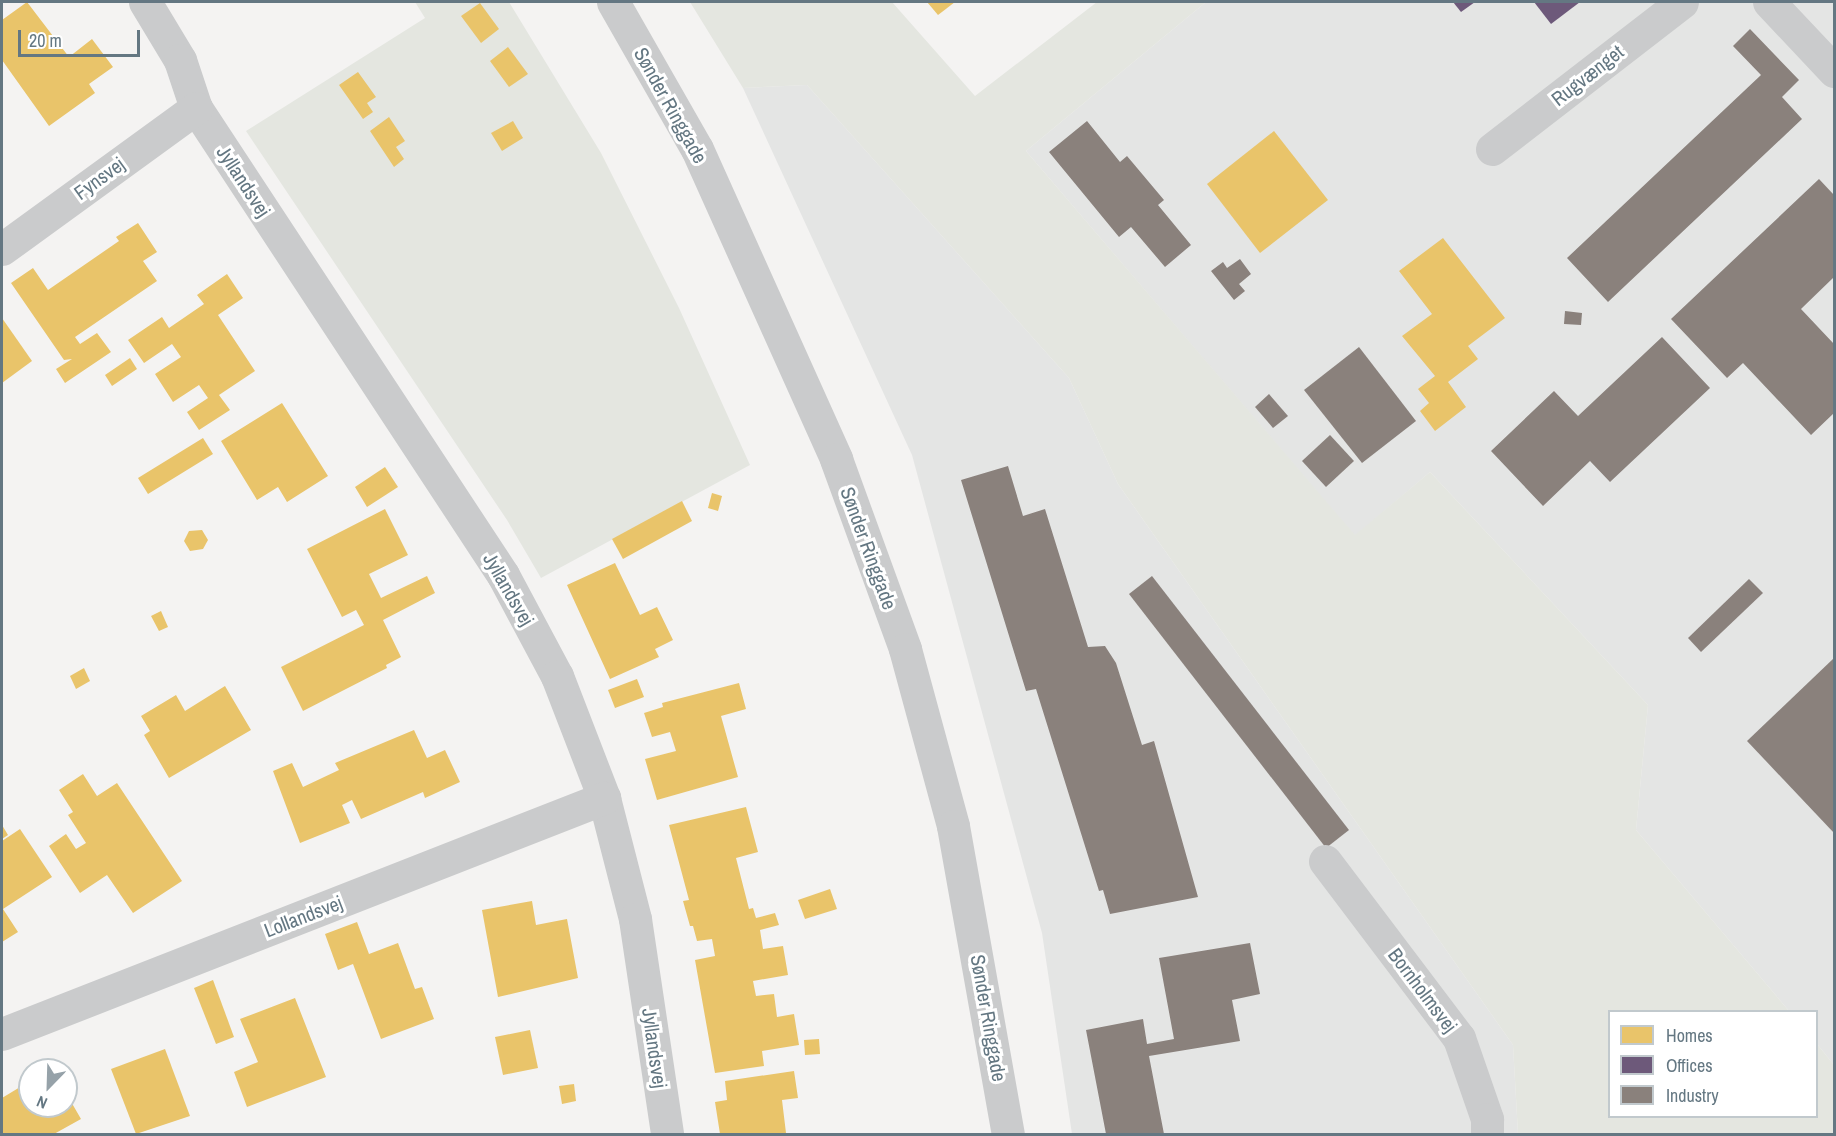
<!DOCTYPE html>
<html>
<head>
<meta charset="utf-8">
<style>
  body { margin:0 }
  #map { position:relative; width:1836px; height:1136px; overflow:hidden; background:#f4f3f2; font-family:"Archivo Narrow",sans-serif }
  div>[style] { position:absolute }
  .built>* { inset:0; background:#e4e5e4 }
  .green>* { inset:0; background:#e4e6e0 }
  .homes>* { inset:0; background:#e9c46a }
  .offices>* { inset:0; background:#6d597a }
  .industry>* { inset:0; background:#8a817c }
  .minor>* { height:33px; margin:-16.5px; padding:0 16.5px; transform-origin:16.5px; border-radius:16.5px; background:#cacbcc }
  span { translate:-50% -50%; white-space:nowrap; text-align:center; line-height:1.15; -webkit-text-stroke:6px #fff; paint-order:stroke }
  .street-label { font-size:20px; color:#647782 }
  .frame { position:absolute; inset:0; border:3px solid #647782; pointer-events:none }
  .legend { position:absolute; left:1608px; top:1010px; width:210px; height:108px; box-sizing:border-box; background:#fff; border:2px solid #c1c9cd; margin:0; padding:8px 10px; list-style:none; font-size:18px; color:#647782 }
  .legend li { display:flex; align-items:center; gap:12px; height:30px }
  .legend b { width:30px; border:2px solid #c1c9cd }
  .north { position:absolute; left:18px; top:1058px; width:60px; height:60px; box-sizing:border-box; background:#fff; border:2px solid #c1c9cd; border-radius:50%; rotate:203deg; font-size:16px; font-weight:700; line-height:24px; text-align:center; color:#647782 }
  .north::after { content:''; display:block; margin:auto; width:21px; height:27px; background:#96a2a9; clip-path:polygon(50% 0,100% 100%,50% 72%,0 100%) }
  .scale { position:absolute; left:18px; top:30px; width:122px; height:27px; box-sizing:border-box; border:3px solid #647782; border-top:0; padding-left:8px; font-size:18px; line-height:21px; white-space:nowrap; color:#647782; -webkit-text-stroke:4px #fff; paint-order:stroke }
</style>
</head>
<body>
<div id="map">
  <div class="built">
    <div style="clip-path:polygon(1206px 2px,1834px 2px,1834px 1065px,1817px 1044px,1816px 1012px,1789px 1011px,1636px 830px,1648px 705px,1430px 472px,1355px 536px,1026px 151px)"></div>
    <div style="clip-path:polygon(807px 85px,1069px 378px,1118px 484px,1513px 1045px,1518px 1134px,1072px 1134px,1042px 933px,912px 455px,743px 88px)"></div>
  </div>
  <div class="green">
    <div style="clip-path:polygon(415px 2px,509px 2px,601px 153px,679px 308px,750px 465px,541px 578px,507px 520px,246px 131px,425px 18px)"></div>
    <div style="clip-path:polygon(690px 2px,892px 2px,975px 96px,1097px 2px,1206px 2px,1026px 151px,1355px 535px,1430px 472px,1648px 705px,1636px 830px,1789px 1011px,1610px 1012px,1610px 1116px,1816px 1116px,1817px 1044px,1834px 1065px,1834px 1134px,1518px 1134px,1513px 1045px,1118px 484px,1069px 378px,807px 85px,743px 88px)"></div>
  </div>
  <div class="homes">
    <div style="clip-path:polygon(27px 2px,69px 57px,92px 39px,113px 67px,89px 84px,95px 93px,49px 126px,2px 60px,2px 20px)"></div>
    <div style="clip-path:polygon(927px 2px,955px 2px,938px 15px)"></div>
    <div style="clip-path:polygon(480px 3px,499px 29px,481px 43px,461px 16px)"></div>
    <div style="clip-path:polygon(508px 47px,528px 74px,509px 87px,490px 61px)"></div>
    <div style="clip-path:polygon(358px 72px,376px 97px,367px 103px,373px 112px,363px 119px,339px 85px)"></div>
    <div style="clip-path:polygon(389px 117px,405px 141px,396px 147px,404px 159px,394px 167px,370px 131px)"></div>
    <div style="clip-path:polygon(513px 121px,523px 138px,502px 151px,491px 133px)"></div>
    <div style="clip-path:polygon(1274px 131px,1328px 200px,1260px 253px,1207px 184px)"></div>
    <div style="clip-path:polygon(138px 223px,157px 252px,143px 261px,157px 281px,75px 337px,80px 344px,97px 333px,111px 352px,65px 383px,56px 369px,72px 359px,64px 360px,11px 283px,33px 268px,48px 290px,119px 241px,116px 237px)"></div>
    <div style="clip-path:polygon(1443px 238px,1505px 318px,1468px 346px,1478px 359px,1448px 382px,1466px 407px,1435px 431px,1420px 411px,1429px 403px,1418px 389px,1435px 376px,1402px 336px,1432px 314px,1399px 271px)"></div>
    <div style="clip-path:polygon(227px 274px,243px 298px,218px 315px,255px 371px,219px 395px,230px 410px,199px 430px,187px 412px,208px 398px,199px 385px,173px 402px,155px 374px,181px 357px,172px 344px,144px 363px,128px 340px,162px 317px,169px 328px,204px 304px,197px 295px)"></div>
    <div style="clip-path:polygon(2px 318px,32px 361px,2px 383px)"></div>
    <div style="clip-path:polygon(130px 358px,137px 369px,112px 386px,105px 375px)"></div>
    <div style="clip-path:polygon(282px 403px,328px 476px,287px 502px,278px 487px,257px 500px,221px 441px)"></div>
    <div style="clip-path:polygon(203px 438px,213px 454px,148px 494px,138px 478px)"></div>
    <div style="clip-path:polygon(385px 467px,398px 487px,367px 507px,355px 487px)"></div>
    <div style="clip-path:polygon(712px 493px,722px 496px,718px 511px,708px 508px)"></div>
    <div style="clip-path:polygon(682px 501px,692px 521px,623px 559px,612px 539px)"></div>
    <div style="clip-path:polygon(385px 509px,408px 555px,369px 574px,381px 598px,427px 576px,435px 593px,383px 620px,401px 657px,386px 665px,387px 668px,303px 711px,281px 667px,364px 625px,356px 610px,342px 617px,307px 549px)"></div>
    <div style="clip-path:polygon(202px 530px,208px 540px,203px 549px,190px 551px,184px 541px,189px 531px)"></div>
    <div style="clip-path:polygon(615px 563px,640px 615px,657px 607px,673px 640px,655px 649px,659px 657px,610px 679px,567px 585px)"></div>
    <div style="clip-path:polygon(161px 611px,168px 627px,159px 631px,151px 616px)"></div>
    <div style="clip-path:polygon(84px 668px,90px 681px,76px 689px,70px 676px)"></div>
    <div style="clip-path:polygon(637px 679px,644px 697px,615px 708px,608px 690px)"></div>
    <div style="clip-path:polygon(739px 683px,746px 709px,721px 716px,738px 777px,657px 800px,645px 759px,676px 751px,670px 732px,652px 737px,644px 713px,663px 707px,662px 703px)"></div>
    <div style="clip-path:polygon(225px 686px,251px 730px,169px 778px,144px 735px,150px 731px,141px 716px,176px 695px,185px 711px)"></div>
    <div style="clip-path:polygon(414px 730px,427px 758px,445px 750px,460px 782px,425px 798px,423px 792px,361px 819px,352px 800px,342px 805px,350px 823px,300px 843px,273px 771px,292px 763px,303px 787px,339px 770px,335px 763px)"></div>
    <div style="clip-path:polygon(83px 774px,97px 796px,117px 783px,182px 881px,133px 913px,107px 875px,80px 893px,49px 846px,66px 834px,76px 849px,86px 843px,68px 815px,73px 812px,59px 790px)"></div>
    <div style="clip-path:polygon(746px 807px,758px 852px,736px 858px,749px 909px,753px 908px,756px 918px,775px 913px,779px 925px,760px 930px,763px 949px,783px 946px,788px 975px,753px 981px,756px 996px,774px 994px,777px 1017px,794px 1014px,799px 1045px,762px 1051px,764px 1066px,715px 1073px,695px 960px,715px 956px,712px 939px,697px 941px,693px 926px,690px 926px,683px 901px,689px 900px,669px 825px)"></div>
    <div style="clip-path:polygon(2px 825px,8px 835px,2px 839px)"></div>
    <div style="clip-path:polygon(20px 829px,52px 877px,3px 909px,18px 932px,2px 942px,2px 841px)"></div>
    <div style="clip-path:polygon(830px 889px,837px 909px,805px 919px,798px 900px)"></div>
    <div style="clip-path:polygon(532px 901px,536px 925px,567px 919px,578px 978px,498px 997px,482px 910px)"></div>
    <div style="clip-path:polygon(357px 922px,369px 954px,398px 943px,415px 989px,422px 987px,434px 1019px,381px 1039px,353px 964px,338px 970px,325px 934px)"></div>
    <div style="clip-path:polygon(213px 980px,234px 1037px,216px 1044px,194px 988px)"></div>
    <div style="clip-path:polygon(295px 998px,326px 1077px,247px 1107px,234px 1072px,258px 1062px,240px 1019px)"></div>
    <div style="clip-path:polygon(530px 1030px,538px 1068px,503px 1075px,495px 1037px)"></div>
    <div style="clip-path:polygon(819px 1039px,820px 1054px,805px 1055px,804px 1040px)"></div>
    <div style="clip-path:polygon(165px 1049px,190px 1116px,136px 1134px,111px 1069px)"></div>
    <div style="clip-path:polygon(794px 1071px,798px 1098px,782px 1100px,786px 1133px,720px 1134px,715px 1102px,727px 1100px,725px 1081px)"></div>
    <div style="clip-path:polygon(30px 1081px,30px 1106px,66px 1106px,66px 1093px,81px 1119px,54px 1134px,2px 1134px,2px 1098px)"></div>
    <div style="clip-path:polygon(574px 1084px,576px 1101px,562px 1104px,559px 1086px)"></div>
  </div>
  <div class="offices">
    <div style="clip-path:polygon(1453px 2px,1475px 2px,1461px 12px)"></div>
    <div style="clip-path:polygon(1534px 2px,1580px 2px,1551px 24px)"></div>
  </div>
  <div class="industry">
    <div style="clip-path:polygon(1750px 29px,1799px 80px,1782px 97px,1802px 119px,1608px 302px,1567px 258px,1761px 75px,1733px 46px)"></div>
    <div style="clip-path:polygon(1087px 121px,1120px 162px,1127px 156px,1164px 200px,1158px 205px,1191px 245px,1165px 267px,1131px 227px,1119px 237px,1049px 152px)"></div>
    <div style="clip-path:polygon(1819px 179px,1834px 195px,1834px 277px,1801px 309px,1834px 344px,1834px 413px,1811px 435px,1743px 363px,1727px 378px,1671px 319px)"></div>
    <div style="clip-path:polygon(1240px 259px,1251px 274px,1239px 284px,1245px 291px,1234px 300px,1211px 271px,1223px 262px,1227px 268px)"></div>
    <div style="clip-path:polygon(1565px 311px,1582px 313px,1581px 325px,1564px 324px)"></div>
    <div style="clip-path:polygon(1662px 337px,1710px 388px,1610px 482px,1590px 461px,1543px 506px,1491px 451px,1554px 391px,1578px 416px)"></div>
    <div style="clip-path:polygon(1359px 347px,1416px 421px,1362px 463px,1304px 390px)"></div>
    <div style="clip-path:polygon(1269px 394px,1288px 416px,1273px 428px,1255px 407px)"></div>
    <div style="clip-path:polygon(1330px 435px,1354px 461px,1326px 487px,1302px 461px)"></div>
    <div style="clip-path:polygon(1008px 466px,1023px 516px,1045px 509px,1088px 647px,1105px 646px,1116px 663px,1142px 745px,1154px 741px,1198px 897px,1110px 914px,1103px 890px,1099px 891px,1036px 689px,1026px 691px,961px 480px)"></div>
    <div style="clip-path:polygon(1152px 576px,1349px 830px,1326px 848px,1129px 594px)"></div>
    <div style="clip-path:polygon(1749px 579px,1763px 593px,1701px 652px,1688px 638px)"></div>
    <div style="clip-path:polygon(1834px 658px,1834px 833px,1747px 741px)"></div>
    <div style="clip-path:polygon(1250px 943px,1260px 994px,1232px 1000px,1240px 1041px,1149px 1056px,1164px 1134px,1106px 1134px,1086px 1030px,1143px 1019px,1147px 1044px,1174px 1039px,1159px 958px)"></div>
  </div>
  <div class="minor">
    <div style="left:145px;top:2px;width:68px;rotate:58.9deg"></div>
    <div style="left:180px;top:60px;width:51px;rotate:71.6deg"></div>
    <div style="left:196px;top:108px;width:559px;rotate:56.68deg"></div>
    <div style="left:503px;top:575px;width:115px;rotate:61.9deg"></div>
    <div style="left:557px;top:676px;width:131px;rotate:68.9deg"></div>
    <div style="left:604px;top:798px;width:125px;rotate:75.6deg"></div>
    <div style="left:635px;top:919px;width:217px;rotate:81.5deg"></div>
    <div style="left:613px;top:2px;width:169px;rotate:60.3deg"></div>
    <div style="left:697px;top:149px;width:340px;rotate:65.8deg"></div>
    <div style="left:836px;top:459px;width:202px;rotate:70deg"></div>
    <div style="left:905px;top:649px;width:183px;rotate:74.8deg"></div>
    <div style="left:953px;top:826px;width:313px;rotate:79.9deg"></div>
    <div style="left:1769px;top:2px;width:95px;rotate:46.7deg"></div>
    <div style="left:1492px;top:149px;width:240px;rotate:-37.7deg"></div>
    <div style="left:2px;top:249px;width:240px;rotate:-36deg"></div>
    <div style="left:1325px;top:861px;width:222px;rotate:52.9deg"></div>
    <div style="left:1459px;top:1038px;width:86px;rotate:70.9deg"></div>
    <div style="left:1487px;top:1119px;width:15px;rotate:90deg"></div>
    <div style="left:2px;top:1034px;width:647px;rotate:-21.41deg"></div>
  </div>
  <div class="street-label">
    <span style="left:1587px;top:75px;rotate:-38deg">Rugvænget</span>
    <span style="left:671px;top:105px;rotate:61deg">Sønder Ringgade</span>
    <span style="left:99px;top:178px;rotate:-36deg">Fynsvej</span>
    <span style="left:244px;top:181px;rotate:57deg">Jyllandsvej</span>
    <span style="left:869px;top:548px;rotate:70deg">Sønder Ringgade</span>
    <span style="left:509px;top:589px;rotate:60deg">Jyllandsvej</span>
    <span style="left:303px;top:916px;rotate:-21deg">Lollandsvej</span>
    <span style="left:1423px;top:990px;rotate:53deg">Bornholmsvej</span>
    <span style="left:989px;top:1018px;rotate:80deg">Sønder Ringgade</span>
    <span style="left:655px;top:1048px;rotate:82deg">Jyllandsvej</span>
  </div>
  <div class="frame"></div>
  <ul class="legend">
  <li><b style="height:16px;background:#e9c46a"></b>Homes</li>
  <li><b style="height:16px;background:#6d597a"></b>Offices</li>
  <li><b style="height:16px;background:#8a817c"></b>Industry</li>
  </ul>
  <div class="north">N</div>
  <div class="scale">20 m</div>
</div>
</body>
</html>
